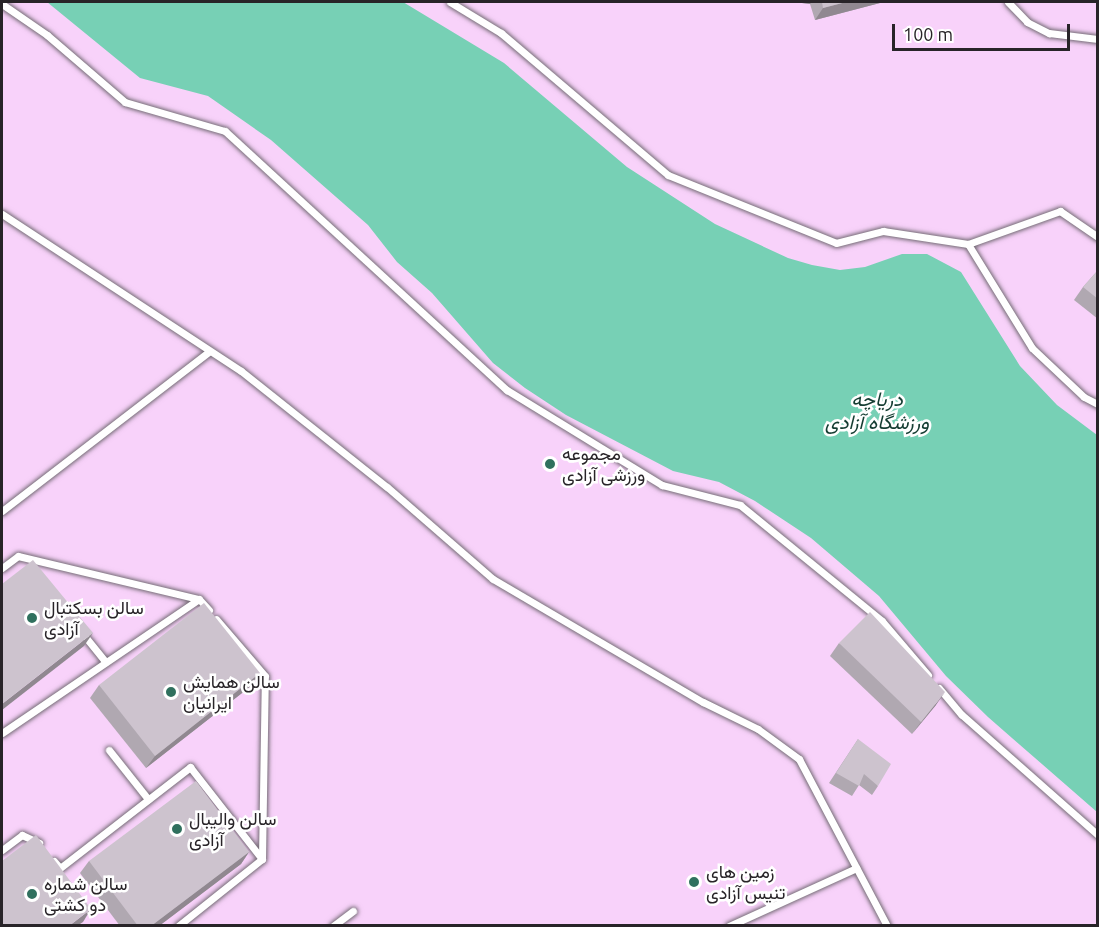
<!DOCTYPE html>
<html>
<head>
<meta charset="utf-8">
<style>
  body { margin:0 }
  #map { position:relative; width:1099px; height:927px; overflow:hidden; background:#fdf5fe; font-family:Ubuntu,Vazirmatn,sans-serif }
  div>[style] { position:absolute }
  .green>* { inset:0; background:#f8d2fa }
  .water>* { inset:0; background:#77d0b5 }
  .roads { filter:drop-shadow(0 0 2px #766d77) drop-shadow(0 0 2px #766d77) }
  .lane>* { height:7px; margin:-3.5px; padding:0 3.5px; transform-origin:3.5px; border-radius:3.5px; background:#fff }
  .wall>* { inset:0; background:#b0a8b1 }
  .shaded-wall>* { inset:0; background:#908890 }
  .building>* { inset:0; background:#cdc3ce }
  .dots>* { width:16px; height:16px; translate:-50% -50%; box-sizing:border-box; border:3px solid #fff; border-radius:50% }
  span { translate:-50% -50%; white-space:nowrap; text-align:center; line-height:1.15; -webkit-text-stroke:5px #fff; paint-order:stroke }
  .poi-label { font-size:18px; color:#282428 }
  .left { translate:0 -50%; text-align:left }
  .water-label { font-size:20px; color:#143d32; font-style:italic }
  .frame { position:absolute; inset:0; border:3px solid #282428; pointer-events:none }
  .scale { position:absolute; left:892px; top:24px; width:178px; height:27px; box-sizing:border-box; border:3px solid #282428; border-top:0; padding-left:8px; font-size:18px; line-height:21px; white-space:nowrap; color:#282428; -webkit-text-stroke:4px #fff; paint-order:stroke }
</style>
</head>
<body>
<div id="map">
  <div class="green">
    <div style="clip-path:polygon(2px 2px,1097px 2px,1097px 925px,2px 926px)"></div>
  </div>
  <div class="water">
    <div style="clip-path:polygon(47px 2px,403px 2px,504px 63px,627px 167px,715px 224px,788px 258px,812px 265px,840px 270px,865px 267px,902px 254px,927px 254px,961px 272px,1020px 366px,1057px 405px,1097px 435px,1097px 812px,988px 717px,946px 676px,879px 596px,811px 538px,755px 501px,719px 482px,673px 471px,566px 415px,525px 388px,493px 363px,432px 293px,397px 262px,368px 225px,271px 140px,208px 96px,140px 78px)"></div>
  </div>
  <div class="roads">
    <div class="lane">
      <div style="left:450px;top:2px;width:60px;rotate:31.3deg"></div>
      <div style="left:501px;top:33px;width:219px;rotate:40.4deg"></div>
      <div style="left:668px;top:175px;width:181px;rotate:22deg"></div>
      <div style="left:836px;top:243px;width:49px;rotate:-14.3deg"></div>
      <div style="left:883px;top:231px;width:86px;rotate:8.7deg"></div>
      <div style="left:968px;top:244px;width:98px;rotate:-19.7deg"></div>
      <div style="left:1060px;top:211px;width:46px;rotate:34.4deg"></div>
      <div style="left:1008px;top:2px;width:28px;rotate:46deg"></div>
      <div style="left:1027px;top:22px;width:25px;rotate:27deg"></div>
      <div style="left:1049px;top:33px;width:49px;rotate:7deg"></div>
      <div style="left:2px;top:4px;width:55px;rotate:34.6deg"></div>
      <div style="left:47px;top:35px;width:103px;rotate:40.7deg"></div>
      <div style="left:125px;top:102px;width:104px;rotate:16.2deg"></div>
      <div style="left:225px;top:131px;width:383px;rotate:42.6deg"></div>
      <div style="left:507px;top:390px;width:182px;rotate:31.5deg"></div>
      <div style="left:662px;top:485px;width:81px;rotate:14.4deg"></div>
      <div style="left:740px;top:505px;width:183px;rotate:39.2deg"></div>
      <div style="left:882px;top:621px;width:71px;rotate:49.6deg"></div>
      <div style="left:2px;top:214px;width:286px;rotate:33.3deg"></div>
      <div style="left:241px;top:371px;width:186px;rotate:38.5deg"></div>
      <div style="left:387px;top:487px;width:140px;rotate:41deg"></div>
      <div style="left:493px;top:579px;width:243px;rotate:30.4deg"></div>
      <div style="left:703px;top:702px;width:61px;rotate:26.1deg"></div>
      <div style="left:758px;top:729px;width:51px;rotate:36.2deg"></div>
      <div style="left:799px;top:759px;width:189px;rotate:62.2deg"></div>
      <div style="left:968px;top:244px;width:122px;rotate:58.4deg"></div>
      <div style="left:1032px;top:348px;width:71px;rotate:43.3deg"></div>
      <div style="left:1084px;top:397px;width:16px;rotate:27deg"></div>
      <div style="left:2px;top:511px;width:262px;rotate:-37.6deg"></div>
      <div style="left:2px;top:568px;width:20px;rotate:-37deg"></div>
      <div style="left:18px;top:556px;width:186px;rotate:13.4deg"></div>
      <div style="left:199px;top:599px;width:15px;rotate:48deg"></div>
      <div style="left:83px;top:634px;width:36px;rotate:51deg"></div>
      <div style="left:939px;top:688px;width:35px;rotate:50deg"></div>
      <div style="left:962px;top:715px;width:181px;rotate:41.4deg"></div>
      <div style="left:2px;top:733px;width:238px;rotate:-34.2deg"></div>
      <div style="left:109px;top:750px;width:63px;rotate:51.5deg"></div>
      <div style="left:2px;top:850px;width:25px;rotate:-37deg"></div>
      <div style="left:22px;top:835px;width:19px;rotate:25deg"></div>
      <div style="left:54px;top:861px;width:9px;rotate:49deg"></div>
      <div style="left:60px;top:868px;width:165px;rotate:-37.8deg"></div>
      <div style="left:190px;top:767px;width:117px;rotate:52deg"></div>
      <div style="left:178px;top:926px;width:107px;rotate:-38.6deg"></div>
      <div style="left:262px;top:859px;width:183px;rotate:-89.1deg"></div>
      <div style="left:265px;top:676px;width:75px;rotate:-130.7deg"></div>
      <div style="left:333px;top:926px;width:25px;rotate:-37deg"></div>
      <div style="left:729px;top:926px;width:140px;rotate:-24.5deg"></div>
    </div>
  </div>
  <div class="wall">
    <div style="clip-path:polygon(802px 2px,881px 2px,880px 3px,815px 20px,810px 4px,802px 3px)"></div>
    <div style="clip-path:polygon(1098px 270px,1098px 319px,1074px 300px,1083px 287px)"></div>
    <div style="clip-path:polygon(839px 643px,936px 705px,912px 734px,830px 656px)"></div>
    <div style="clip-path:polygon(260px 673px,251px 686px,146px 768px,90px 698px,99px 685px)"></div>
    <div style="clip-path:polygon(858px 739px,878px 786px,872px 795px,859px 785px,852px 796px,829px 783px)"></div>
    <div style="clip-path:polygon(249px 852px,241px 864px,159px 926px,120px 926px,80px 873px,89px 861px)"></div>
  </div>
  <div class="shaded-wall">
    <div style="clip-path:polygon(803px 2px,812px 2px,810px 4px,802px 3px)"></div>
    <div style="clip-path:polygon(846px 2px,881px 2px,880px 3px,815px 20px,823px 8px)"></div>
    <div style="clip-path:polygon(93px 633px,84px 646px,2px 710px,2px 704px)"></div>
    <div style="clip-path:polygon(260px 673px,251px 686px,146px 768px,155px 756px)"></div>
    <div style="clip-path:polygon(945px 692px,936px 705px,912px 734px,921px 722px)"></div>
    <div style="clip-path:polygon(249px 852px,241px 864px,159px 926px,151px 926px)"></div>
    <div style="clip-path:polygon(91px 909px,83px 922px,77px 926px,69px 926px)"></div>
  </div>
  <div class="building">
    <div style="clip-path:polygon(822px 2px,846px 2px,823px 8px)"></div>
    <div style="clip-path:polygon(1098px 270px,1098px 299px,1083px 287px)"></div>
    <div style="clip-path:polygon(33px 560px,93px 633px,2px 704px,2px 584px)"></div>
    <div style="clip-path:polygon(204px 603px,260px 673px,155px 756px,99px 685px)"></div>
    <div style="clip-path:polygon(870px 612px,945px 692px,921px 722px,839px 643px)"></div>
    <div style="clip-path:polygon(858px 739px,891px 764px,878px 786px,864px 774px,859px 786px,836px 773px)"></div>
    <div style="clip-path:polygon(196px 781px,249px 852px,151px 926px,138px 926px,89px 861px)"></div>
    <div style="clip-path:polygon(36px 835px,91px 909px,69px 926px,2px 926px,2px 861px)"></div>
  </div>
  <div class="dots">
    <div style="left:550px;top:464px;background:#30705e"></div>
    <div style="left:32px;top:618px;background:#30705e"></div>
    <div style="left:171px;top:692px;background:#30705e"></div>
    <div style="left:177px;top:829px;background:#30705e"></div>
    <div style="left:694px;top:882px;background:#30705e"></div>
    <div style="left:32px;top:894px;background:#30705e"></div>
  </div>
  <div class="poi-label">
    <span class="left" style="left:562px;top:464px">مجموعه<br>ورزشی آزادی</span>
    <span class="left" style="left:44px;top:618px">سالن بسکتبال<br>آزادی</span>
    <span class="left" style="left:183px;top:692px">سالن همایش<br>ایرانیان</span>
    <span class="left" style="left:189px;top:829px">سالن والیبال<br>آزادی</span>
    <span class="left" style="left:706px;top:882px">زمین های<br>تنیس آزادی</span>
    <span class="left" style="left:44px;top:894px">سالن شماره<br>دو کشتی</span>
  </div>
  <div class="water-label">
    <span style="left:877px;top:410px">دریاچه<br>ورزشگاه آزادی</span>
  </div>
  <div class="frame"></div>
  <div class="scale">100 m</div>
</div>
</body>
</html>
